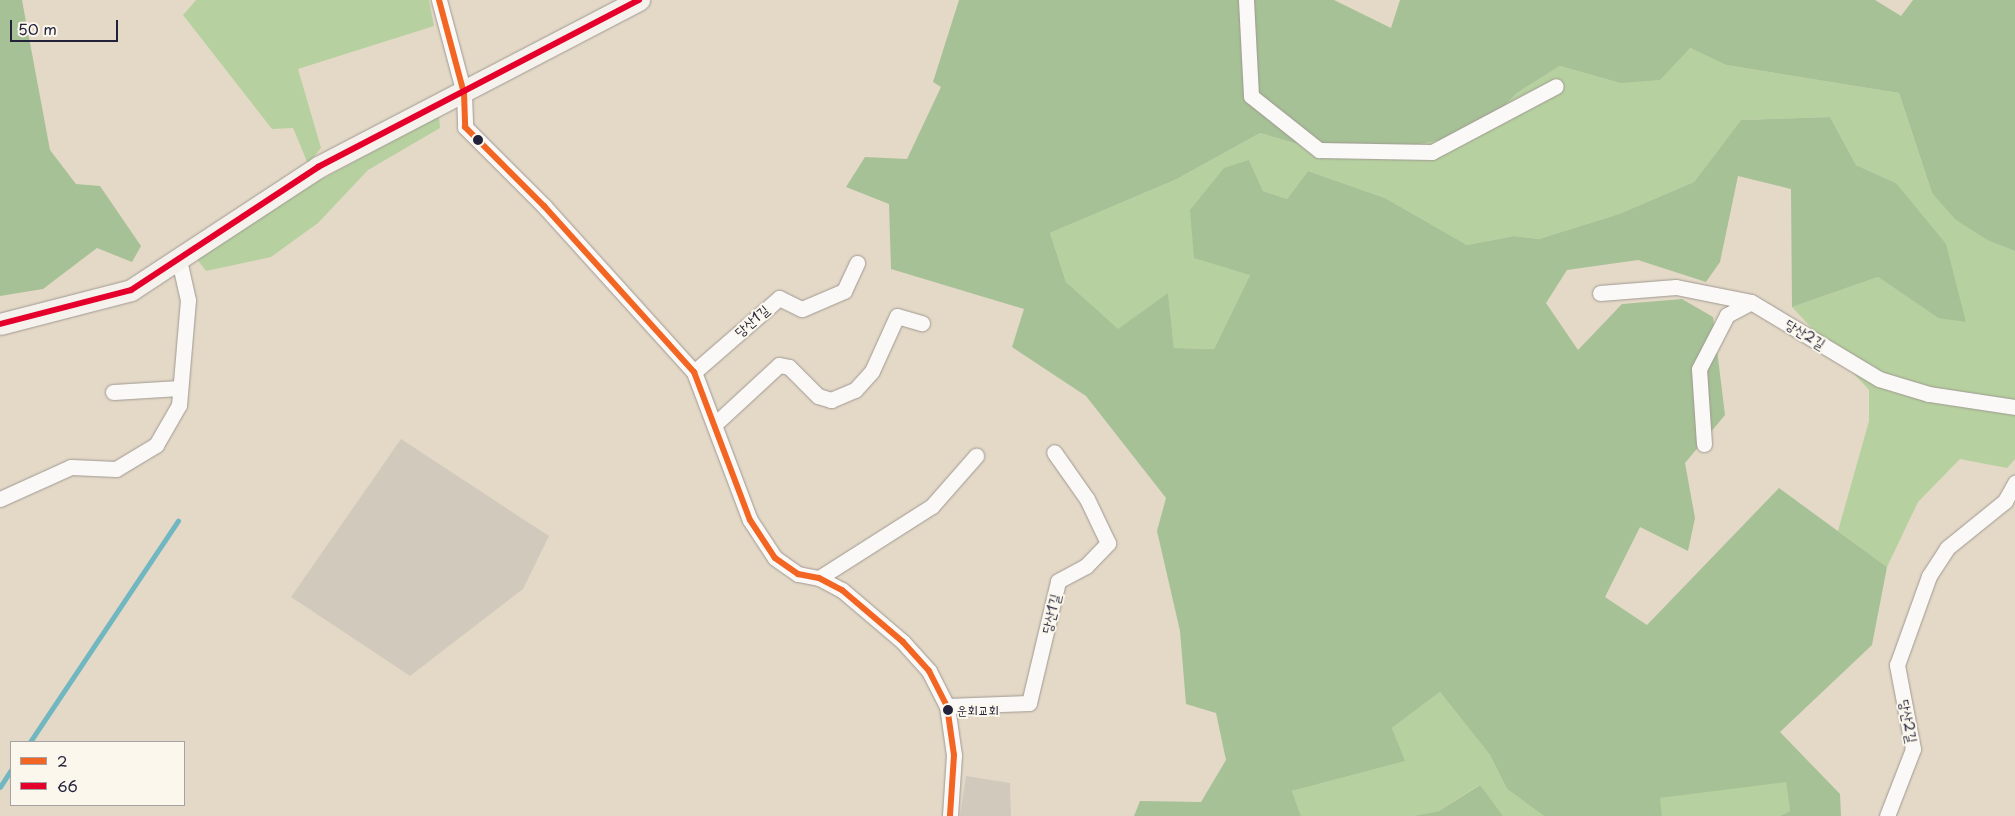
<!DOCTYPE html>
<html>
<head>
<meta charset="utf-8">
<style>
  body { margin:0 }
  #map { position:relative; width:2015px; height:816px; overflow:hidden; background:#e4d9c7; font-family:"Playpen Sans","Poor Story",sans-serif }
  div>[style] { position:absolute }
  .industrial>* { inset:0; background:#d1cabc }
  .green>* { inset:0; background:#b6d19f }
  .forest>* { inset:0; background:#a6c196 }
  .stream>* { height:4.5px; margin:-2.25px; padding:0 2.25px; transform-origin:2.25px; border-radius:2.25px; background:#71b7c2 }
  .roads { filter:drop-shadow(0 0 1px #a09992) drop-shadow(0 0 1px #a09992) }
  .minor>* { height:15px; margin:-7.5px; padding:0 7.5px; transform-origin:7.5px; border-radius:7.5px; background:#fbf9f7 }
  .secondary>* { height:21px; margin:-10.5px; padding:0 10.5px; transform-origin:10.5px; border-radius:10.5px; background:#f5f1ec }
  .bus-1>* { height:6px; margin:-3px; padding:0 3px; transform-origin:3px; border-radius:3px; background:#f26522 }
  .bus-2>* { height:6px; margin:-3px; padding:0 3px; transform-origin:3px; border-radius:3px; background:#e4002b }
  .dots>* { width:14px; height:14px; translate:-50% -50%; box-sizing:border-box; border:2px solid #fbf7ec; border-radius:50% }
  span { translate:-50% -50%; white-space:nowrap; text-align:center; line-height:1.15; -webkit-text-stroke:4px #fbf7ec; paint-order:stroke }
  .bus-label { font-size:13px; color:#22223b }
  .left { translate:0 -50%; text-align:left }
  .street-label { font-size:14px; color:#22223b }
  .legend { position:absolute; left:10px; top:741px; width:175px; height:65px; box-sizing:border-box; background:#fbf7ec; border:1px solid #a4a2a5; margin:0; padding:6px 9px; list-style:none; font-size:15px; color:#22223b }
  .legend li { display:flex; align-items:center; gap:10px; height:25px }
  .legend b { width:25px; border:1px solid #a4a2a5 }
  .scale { position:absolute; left:10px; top:20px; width:108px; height:22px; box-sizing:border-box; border:2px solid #22223b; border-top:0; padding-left:6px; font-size:15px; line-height:18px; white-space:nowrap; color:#22223b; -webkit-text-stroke:4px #fbf7ec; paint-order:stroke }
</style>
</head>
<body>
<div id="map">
  <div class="industrial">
    <div style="clip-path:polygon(401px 439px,549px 536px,523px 589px,410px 676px,291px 597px)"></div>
    <div style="clip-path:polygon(966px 776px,1010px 783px,1011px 816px,960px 816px)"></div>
  </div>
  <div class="green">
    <div style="clip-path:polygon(196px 0,429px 0,434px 26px,298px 69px,321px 148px,308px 164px,293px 128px,272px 129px,183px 15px)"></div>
    <div style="clip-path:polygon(1690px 48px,1726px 65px,1899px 93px,1932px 193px,1989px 241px,2015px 251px,2015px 459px,2007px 468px,1960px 459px,1918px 502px,1887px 567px,1838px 531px,1869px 421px,1869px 390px,1792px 307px,1878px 277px,1938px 318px,1896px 183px,1856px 165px,1830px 117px,1741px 120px,1694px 182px,1619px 214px,1539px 239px,1514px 236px,1467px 245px,1385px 198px,1308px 171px,1287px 199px,1263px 191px,1249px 160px,1250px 275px,1214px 349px,1174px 348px,1168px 294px,1118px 330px,1066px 282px,1050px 233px,1177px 179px,1260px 133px,1346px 158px,1478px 133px,1517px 93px,1560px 66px,1620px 83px)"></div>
    <div style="clip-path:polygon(439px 116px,440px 128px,368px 170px,318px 223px,271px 257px,206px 271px,197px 259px,298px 192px)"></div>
    <div style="clip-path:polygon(1440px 692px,1490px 755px,1507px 789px,1544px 816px,1503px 816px,1479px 785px,1439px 811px,1413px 816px,1301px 816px,1292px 791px,1404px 761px,1392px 728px)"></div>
    <div style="clip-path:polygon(1786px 781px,1790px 811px,1780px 816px,1662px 816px,1659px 798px)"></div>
  </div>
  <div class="forest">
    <div style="clip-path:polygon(0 0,22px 0,50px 150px,76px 184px,100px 186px,141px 246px,132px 262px,97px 248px,43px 289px,0 296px)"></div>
    <div style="clip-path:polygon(959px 0,1334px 0,1391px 28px,1400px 0,1875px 0,1901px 16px,1913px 0,2015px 0,2015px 251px,1989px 241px,1956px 220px,1932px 193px,1899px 93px,1726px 65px,1690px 48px,1660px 80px,1620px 83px,1560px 66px,1517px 93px,1478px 133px,1346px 158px,1260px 133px,1177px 179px,1050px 233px,1066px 282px,1118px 329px,1168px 293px,1174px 348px,1214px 349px,1250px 275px,1194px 258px,1190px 210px,1224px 168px,1249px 160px,1263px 191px,1287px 199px,1308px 171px,1385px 198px,1467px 245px,1514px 236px,1539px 239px,1619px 214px,1694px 182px,1741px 120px,1830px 117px,1856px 165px,1896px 183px,1946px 244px,1966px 322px,1938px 318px,1878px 277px,1792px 307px,1791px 189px,1738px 176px,1720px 262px,1706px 282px,1638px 260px,1567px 270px,1546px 303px,1578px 350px,1622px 304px,1682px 299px,1713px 317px,1725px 415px,1685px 463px,1695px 518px,1688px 551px,1640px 527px,1605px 597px,1647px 625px,1779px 488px,1887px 567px,1872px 645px,1780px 732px,1840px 794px,1841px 816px,1780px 816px,1790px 811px,1786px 782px,1660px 798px,1662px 816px,1544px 816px,1507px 789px,1490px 755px,1440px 692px,1392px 728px,1405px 761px,1292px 791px,1301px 816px,1134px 816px,1140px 801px,1201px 802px,1226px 760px,1216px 713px,1186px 704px,1180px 631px,1157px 531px,1166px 498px,1086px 396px,1012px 347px,1024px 309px,891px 269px,889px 204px,846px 187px,865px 157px,907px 159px,941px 87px,933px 82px)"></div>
    <div style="clip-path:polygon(1480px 785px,1503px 816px,1413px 816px,1439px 811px)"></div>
  </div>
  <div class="stream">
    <div style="left:30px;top:742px;width:266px;rotate:-56.2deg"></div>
    <div style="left:0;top:787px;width:20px;rotate:-57deg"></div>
  </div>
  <div class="roads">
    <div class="minor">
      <div style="left:439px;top:0;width:96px;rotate:75deg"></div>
      <div style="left:464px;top:93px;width:34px;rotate:88deg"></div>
      <div style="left:465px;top:127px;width:112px;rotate:45deg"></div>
      <div style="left:544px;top:206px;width:224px;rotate:47.9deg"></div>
      <div style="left:694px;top:372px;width:158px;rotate:69.3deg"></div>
      <div style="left:750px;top:520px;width:45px;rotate:56.7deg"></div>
      <div style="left:775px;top:558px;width:28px;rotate:35deg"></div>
      <div style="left:798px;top:574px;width:21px;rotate:11deg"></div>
      <div style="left:819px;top:578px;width:26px;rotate:28deg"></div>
      <div style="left:842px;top:590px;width:80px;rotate:40.4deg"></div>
      <div style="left:903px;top:642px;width:39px;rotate:48deg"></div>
      <div style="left:929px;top:671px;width:39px;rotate:63deg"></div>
      <div style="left:947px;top:706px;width:49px;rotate:81.9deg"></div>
      <div style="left:954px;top:755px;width:61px;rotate:93.8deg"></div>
      <div style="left:1246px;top:0;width:96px;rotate:87deg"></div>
      <div style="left:1251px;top:96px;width:87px;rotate:38.5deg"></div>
      <div style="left:1319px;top:150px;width:113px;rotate:1deg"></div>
      <div style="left:1432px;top:152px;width:140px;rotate:-28deg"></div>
      <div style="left:1600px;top:293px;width:76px;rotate:-4.5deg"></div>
      <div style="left:1676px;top:287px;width:76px;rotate:11.3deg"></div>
      <div style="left:694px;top:372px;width:113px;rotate:-41deg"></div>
      <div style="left:779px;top:298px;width:25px;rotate:26deg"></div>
      <div style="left:802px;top:309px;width:46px;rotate:-23.2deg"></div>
      <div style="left:844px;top:291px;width:31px;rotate:-65deg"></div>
      <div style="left:113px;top:392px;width:67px;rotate:-3.4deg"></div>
      <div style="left:715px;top:424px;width:87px;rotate:-42.7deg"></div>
      <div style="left:779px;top:365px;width:10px;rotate:11deg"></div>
      <div style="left:789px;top:367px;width:41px;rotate:45deg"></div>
      <div style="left:818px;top:396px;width:14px;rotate:17deg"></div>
      <div style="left:831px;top:400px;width:26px;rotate:-23deg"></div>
      <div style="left:855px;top:390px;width:25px;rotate:-48deg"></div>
      <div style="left:872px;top:371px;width:60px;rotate:-65.6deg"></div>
      <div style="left:897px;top:316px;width:26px;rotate:16deg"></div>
      <div style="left:1704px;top:444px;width:75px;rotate:-93.8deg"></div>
      <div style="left:1699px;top:369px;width:61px;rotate:-62.6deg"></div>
      <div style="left:1727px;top:315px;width:27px;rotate:-28deg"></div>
      <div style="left:1751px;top:302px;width:149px;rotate:31deg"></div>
      <div style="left:1879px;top:379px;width:52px;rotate:16.7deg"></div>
      <div style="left:1929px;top:394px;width:87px;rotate:8.6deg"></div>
      <div style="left:0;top:499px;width:78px;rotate:-24.3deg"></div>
      <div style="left:71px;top:467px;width:45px;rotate:2.5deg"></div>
      <div style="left:116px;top:469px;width:47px;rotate:-31deg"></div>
      <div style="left:156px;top:445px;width:46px;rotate:-60.1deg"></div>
      <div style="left:179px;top:405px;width:105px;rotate:-85.1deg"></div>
      <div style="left:188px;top:300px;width:41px;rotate:-102.7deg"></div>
      <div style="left:819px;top:578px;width:134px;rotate:-32.5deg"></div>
      <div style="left:932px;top:506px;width:67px;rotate:-48.7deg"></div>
      <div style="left:947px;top:706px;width:82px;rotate:-2.1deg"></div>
      <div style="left:1029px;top:703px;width:125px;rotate:-76.6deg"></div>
      <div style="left:1058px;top:581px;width:32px;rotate:-28deg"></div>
      <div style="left:1086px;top:566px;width:32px;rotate:-46deg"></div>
      <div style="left:1108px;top:543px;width:49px;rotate:-115.5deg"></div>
      <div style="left:1087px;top:499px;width:57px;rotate:-125.1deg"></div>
      <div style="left:1887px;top:816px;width:72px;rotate:-68.8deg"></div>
      <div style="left:1913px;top:749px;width:86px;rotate:-100.8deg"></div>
      <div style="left:1897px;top:665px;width:95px;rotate:-70.2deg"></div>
      <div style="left:1929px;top:576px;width:33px;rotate:-57deg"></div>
      <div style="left:1947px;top:548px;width:75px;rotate:-39deg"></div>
      <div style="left:2005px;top:501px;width:21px;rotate:-61deg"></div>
    </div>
    <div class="secondary">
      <div style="left:0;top:324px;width:135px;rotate:-14.5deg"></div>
      <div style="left:131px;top:290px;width:224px;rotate:-33.3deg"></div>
      <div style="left:318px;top:167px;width:362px;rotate:-27.5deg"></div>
    </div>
  </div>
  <div class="bus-1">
    <div style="left:439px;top:0;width:96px;rotate:75deg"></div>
    <div style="left:464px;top:93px;width:34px;rotate:88deg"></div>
    <div style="left:465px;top:127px;width:112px;rotate:45deg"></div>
    <div style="left:544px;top:206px;width:224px;rotate:47.9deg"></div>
    <div style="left:694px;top:372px;width:158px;rotate:69.3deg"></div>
    <div style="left:750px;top:520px;width:45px;rotate:56.7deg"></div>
    <div style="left:775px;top:558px;width:28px;rotate:35deg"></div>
    <div style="left:798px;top:574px;width:21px;rotate:11deg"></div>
    <div style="left:819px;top:578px;width:26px;rotate:28deg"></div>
    <div style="left:842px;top:590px;width:80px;rotate:40.4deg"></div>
    <div style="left:903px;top:642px;width:39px;rotate:48deg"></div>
    <div style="left:929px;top:671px;width:39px;rotate:63deg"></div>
    <div style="left:947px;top:706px;width:49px;rotate:81.9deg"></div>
    <div style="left:954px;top:755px;width:61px;rotate:93.8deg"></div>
  </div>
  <div class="bus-2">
    <div style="left:0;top:324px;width:135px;rotate:-14.5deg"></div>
    <div style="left:131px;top:290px;width:224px;rotate:-33.3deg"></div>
    <div style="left:318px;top:167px;width:362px;rotate:-27.5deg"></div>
  </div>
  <div class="dots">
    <div style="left:478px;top:140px;background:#22223b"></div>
    <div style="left:948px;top:710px;background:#22223b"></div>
  </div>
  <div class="bus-label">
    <span class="left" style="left:957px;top:710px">운회교회</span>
  </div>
  <div class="street-label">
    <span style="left:752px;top:321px;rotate:-41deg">당산1길</span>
    <span style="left:1805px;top:334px;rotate:31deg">당산2길</span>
    <span style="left:1051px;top:614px;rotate:-77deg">당산1길</span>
    <span style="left:1908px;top:721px;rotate:79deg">당산2길</span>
  </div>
  <ul class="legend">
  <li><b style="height:6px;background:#f26522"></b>2</li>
  <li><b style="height:6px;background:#e4002b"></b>66</li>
  </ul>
  <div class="scale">50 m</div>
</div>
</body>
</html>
